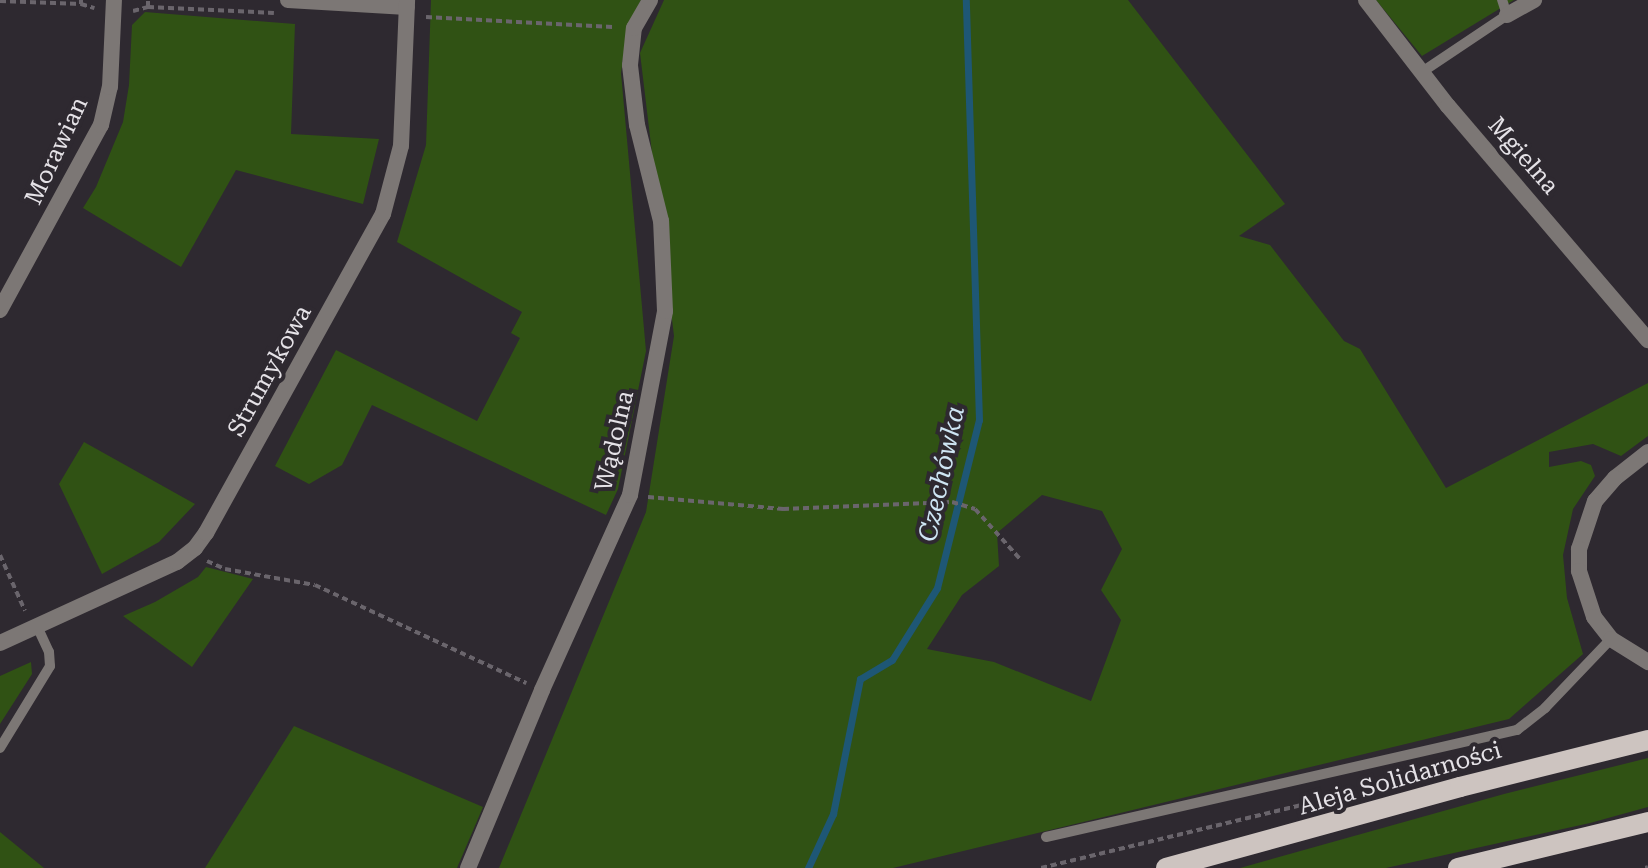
<!DOCTYPE html>
<html>
<head>
<meta charset="utf-8">
<style>
  body { margin:0 }
  #map { position:relative; width:1648px; height:868px; overflow:hidden; background:#2e2930; font-family:"Roboto Serif",serif }
  div>[style] { position:absolute }
  .green>* { inset:0; background:#305214 }
  .stream>* { height:7px; margin:-3.5px; padding:0 3.5px; transform-origin:3.5px; border-radius:3.5px; background:#1e5775 }
  .path>* { height:4px; margin-top:-2px; transform-origin:0; background:repeating-linear-gradient(90deg,#6a656c 0 6px,transparent 0 10px) }
  .service>* { height:10px; margin:-5px; padding:0 5px; transform-origin:5px; border-radius:5px; background:#7c7775 }
  .minor>* { height:16px; margin:-8px; padding:0 8px; transform-origin:8px; border-radius:8px; background:#7c7775 }
  .primary>* { height:20px; margin:-10px; padding:0 10px; transform-origin:10px; border-radius:10px; background:#cdc4c0 }
  span { translate:-50% -50%; white-space:nowrap; text-align:center; line-height:1.15; -webkit-text-stroke:8px #2e2930; paint-order:stroke }
  .street-label { font-size:24px; color:#e5e2e7 }
  .water-label { font-size:26px; color:#cee5f3; font-style:italic }
</style>
</head>
<body>
<div id="map">
  <div class="green">
    <div style="clip-path:polygon(431px 0,641px 0,627px 30px,621px 73px,646px 351px,618px 489px,606px 515px,372px 405px,342px 465px,309px 484px,275px 466px,336px 350px,477px 421px,520px 338px,511px 333px,522px 312px,397px 242px,426px 145px)"></div>
    <div style="clip-path:polygon(evenodd,664px 0,1128px 0,1285px 204px,1239px 236px,1270px 245px,1344px 341px,1360px 349px,1446px 488px,1648px 383px,1648px 436px,1621px 456px,1593px 444px,1549px 452px,1549px 467px,1581px 461px,1591px 465px,1595px 476px,1573px 509px,1563px 555px,1567px 598px,1583px 654px,1509px 719px,893px 868px,499px 868px,646px 512px,674px 336px,640px 53px,664px 0,1042px 495px,1102px 511px,1122px 549px,1101px 590px,1121px 620px,1091px 701px,994px 662px,927px 649px,962px 595px,999px 566px,997px 533px,1042px 495px)"></div>
    <div style="clip-path:polygon(1376px 0,1514px 0,1422px 56px)"></div>
    <div style="clip-path:polygon(145px 12px,295px 24px,291px 134px,379px 139px,363px 204px,236px 170px,181px 267px,83px 208px,96px 187px,123px 122px,129px 85px,132px 25px)"></div>
    <div style="clip-path:polygon(84px 442px,195px 504px,159px 542px,102px 574px,59px 484px)"></div>
    <div style="clip-path:polygon(206px 567px,253px 579px,192px 667px,123px 616px,155px 602px,198px 577px)"></div>
    <div style="clip-path:polygon(31px 662px,32px 674px,0 724px,0 676px)"></div>
    <div style="clip-path:polygon(294px 726px,483px 807px,457px 868px,205px 868px)"></div>
    <div style="clip-path:polygon(1648px 758px,1648px 807px,1590px 823px,1386px 868px,1240px 868px,1504px 794px)"></div>
    <div style="clip-path:polygon(0 832px,44px 868px,0 868px)"></div>
  </div>
  <div class="stream">
    <div style="left:808px;top:868px;width:60px;rotate:-65.2deg"></div>
    <div style="left:833px;top:814px;width:138px;rotate:-78.7deg"></div>
    <div style="left:860px;top:679px;width:37px;rotate:-31deg"></div>
    <div style="left:892px;top:660px;width:85px;rotate:-58deg"></div>
    <div style="left:937px;top:588px;width:173px;rotate:-76deg"></div>
    <div style="left:979px;top:420px;width:420px;rotate:-91.8deg"></div>
  </div>
  <div class="path">
    <div style="left:81px;top:0;width:4px;rotate:90deg"></div>
    <div style="left:81px;top:4px;width:14px;rotate:17deg"></div>
    <div style="left:0;top:1px;width:81px;rotate:2.1deg"></div>
    <div style="left:148px;top:7px;width:126px;rotate:2.7deg"></div>
    <div style="left:133px;top:11px;width:16px;rotate:-15deg"></div>
    <div style="left:148px;top:7px;width:7px;rotate:-90deg"></div>
    <div style="left:426px;top:17px;width:187px;rotate:3.1deg"></div>
    <div style="left:648px;top:497px;width:136px;rotate:5.1deg"></div>
    <div style="left:783px;top:509px;width:169px;rotate:-2.4deg"></div>
    <div style="left:952px;top:502px;width:24px;rotate:17deg"></div>
    <div style="left:975px;top:509px;width:69px;rotate:48deg"></div>
    <div style="left:0;top:555px;width:61px;rotate:65.9deg"></div>
    <div style="left:207px;top:561px;width:20px;rotate:24deg"></div>
    <div style="left:225px;top:569px;width:91px;rotate:10.1deg"></div>
    <div style="left:315px;top:585px;width:233px;rotate:24.9deg"></div>
    <div style="left:1041px;top:868px;width:284px;rotate:-13.6deg"></div>
    <div style="left:1645px;top:868px;width:3px;rotate:-18deg"></div>
  </div>
  <div class="service">
    <div style="left:1422px;top:72px;width:102px;rotate:-33.8deg"></div>
    <div style="left:1507px;top:15px;width:16px;rotate:-108deg"></div>
    <div style="left:0;top:748px;width:96px;rotate:-58.6deg"></div>
    <div style="left:50px;top:666px;width:14px;rotate:-94deg"></div>
    <div style="left:49px;top:652px;width:29px;rotate:-115deg"></div>
    <div style="left:1046px;top:837px;width:483px;rotate:-12.8deg"></div>
    <div style="left:1517px;top:730px;width:36px;rotate:-38deg"></div>
    <div style="left:1545px;top:708px;width:95px;rotate:-46.3deg"></div>
  </div>
  <div class="minor">
    <div style="left:288px;top:0;width:119px;rotate:3.4deg"></div>
    <div style="left:1366px;top:0;width:134px;rotate:52.3deg"></div>
    <div style="left:1448px;top:106px;width:308px;rotate:49.5deg"></div>
    <div style="left:1507px;top:15px;width:31px;rotate:-29deg"></div>
    <div style="left:0;top:310px;width:211px;rotate:-61.4deg"></div>
    <div style="left:101px;top:125px;width:39px;rotate:-77deg"></div>
    <div style="left:110px;top:87px;width:87px;rotate:-87.4deg"></div>
    <div style="left:1648px;top:452px;width:42px;rotate:141.8deg"></div>
    <div style="left:1615px;top:478px;width:30px;rotate:131deg"></div>
    <div style="left:1595px;top:501px;width:51px;rotate:108.4deg"></div>
    <div style="left:1579px;top:549px;width:22px;rotate:90deg"></div>
    <div style="left:1579px;top:571px;width:48px;rotate:71.9deg"></div>
    <div style="left:1594px;top:617px;width:28px;rotate:52deg"></div>
    <div style="left:1611px;top:639px;width:44px;rotate:31.9deg"></div>
    <div style="left:0;top:643px;width:195px;rotate:-24.6deg"></div>
    <div style="left:177px;top:562px;width:23px;rotate:-38deg"></div>
    <div style="left:195px;top:548px;width:19px;rotate:-54deg"></div>
    <div style="left:206px;top:533px;width:365px;rotate:-61deg"></div>
    <div style="left:383px;top:214px;width:70px;rotate:-75.2deg"></div>
    <div style="left:401px;top:146px;width:146px;rotate:-87.6deg"></div>
    <div style="left:468px;top:868px;width:193px;rotate:-67.4deg"></div>
    <div style="left:542px;top:690px;width:214px;rotate:-65.7deg"></div>
    <div style="left:630px;top:495px;width:187px;rotate:-79.2deg"></div>
    <div style="left:665px;top:311px;width:90px;rotate:-92.5deg"></div>
    <div style="left:661px;top:221px;width:99px;rotate:-104deg"></div>
    <div style="left:637px;top:125px;width:60px;rotate:-96.7deg"></div>
    <div style="left:630px;top:65px;width:37px;rotate:-84deg"></div>
    <div style="left:634px;top:28px;width:32px;rotate:-60deg"></div>
  </div>
  <div class="primary">
    <div style="left:1166px;top:868px;width:305px;rotate:-15.4deg"></div>
    <div style="left:1460px;top:787px;width:194px;rotate:-14deg"></div>
    <div style="left:1458px;top:868px;width:195px;rotate:-13.6deg"></div>
  </div>
  <div class="street-label">
    <span style="left:57px;top:151px;rotate:-65deg">Morawian</span>
    <span style="left:1523px;top:156px;rotate:49deg">Mgielna</span>
    <span style="left:270px;top:371px;rotate:-61deg">Strumykowa</span>
    <span style="left:615px;top:441px;rotate:-77deg">Wądolna</span>
    <span style="left:1400px;top:779px;rotate:-16deg">Aleja Solidarności</span>
  </div>
  <div class="water-label">
    <span style="left:942px;top:474px;rotate:-78deg">Czechówka</span>
  </div>
</div>
</body>
</html>
